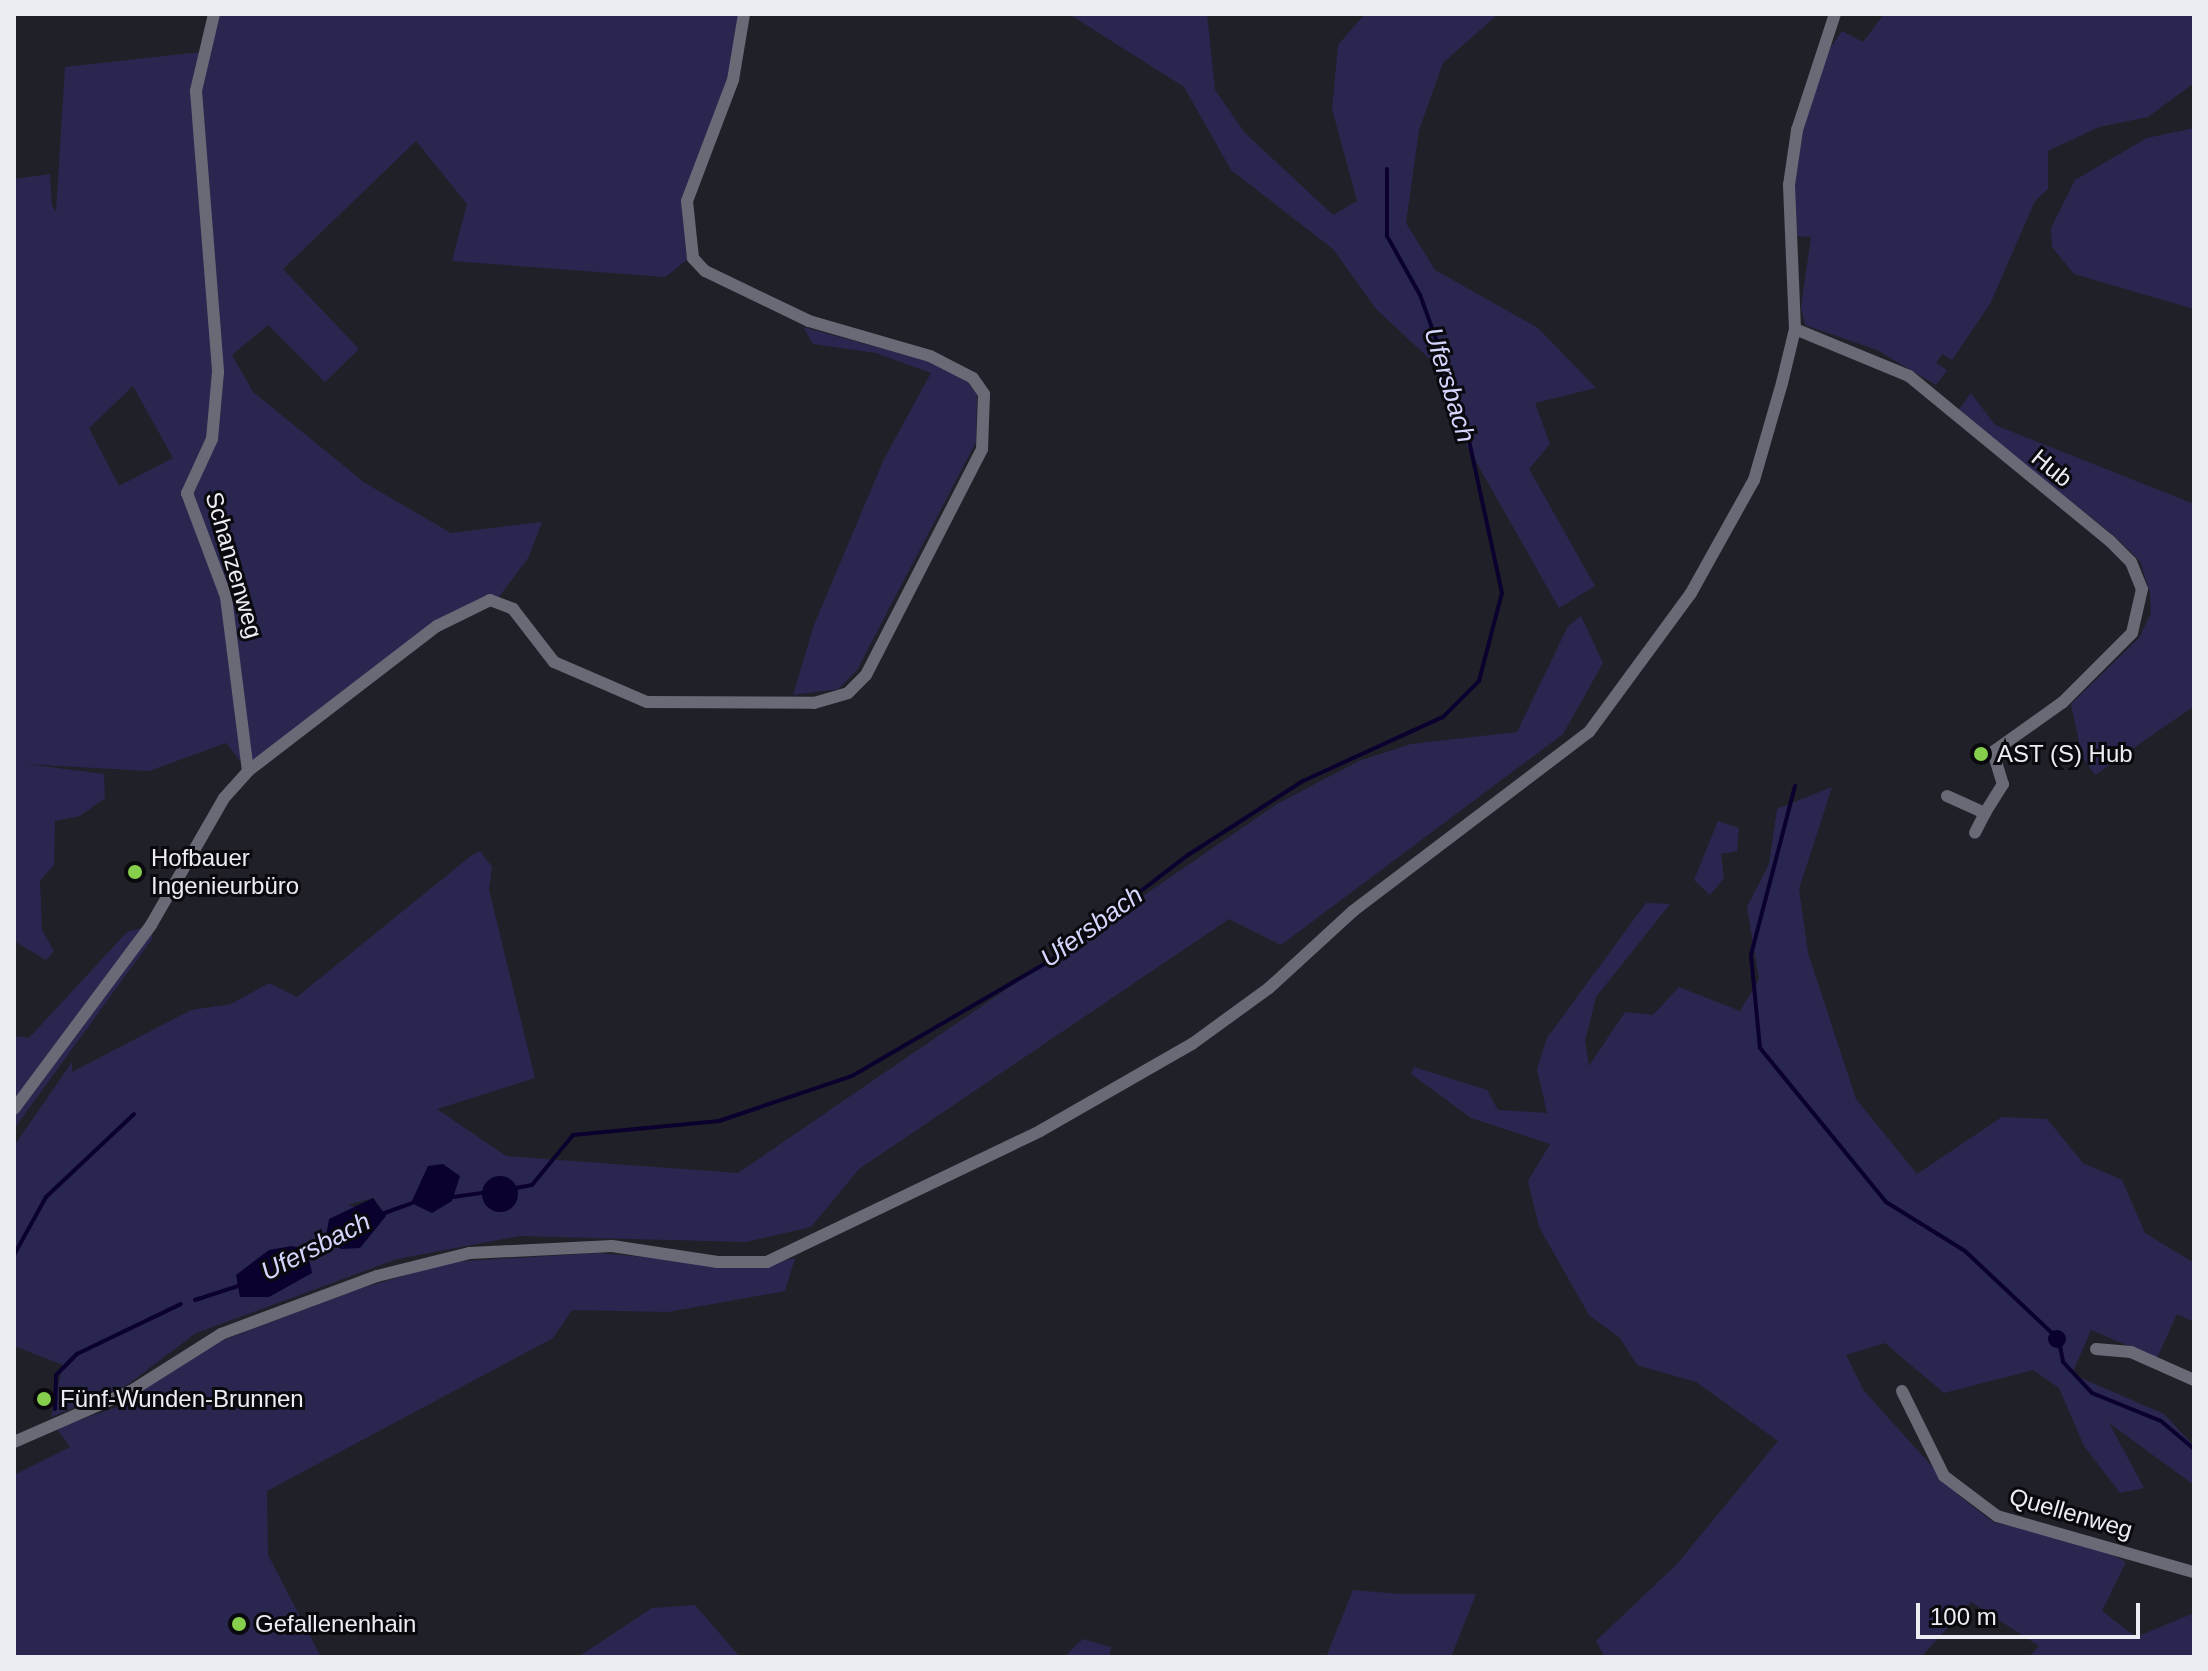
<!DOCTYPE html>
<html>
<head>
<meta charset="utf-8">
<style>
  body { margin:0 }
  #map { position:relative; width:2208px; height:1671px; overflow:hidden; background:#202029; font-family:Arial,sans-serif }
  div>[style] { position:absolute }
  .green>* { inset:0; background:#292750 }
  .water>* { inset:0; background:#0b012e }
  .round { border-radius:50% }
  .stream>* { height:4px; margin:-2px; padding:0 2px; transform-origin:2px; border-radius:2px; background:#0b012e }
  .minor>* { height:12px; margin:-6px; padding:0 6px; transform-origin:6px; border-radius:6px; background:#6a6a76 }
  .dots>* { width:22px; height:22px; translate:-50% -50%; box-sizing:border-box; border:4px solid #0a0a0e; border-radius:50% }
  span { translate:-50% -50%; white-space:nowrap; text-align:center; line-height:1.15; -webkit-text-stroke:6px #0a0a0e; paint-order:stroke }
  .street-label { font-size:24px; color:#ececf3 }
  .poi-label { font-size:24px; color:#ececf3 }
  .left { translate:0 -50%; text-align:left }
  .water-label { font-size:26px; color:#d5d6fe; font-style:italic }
  .frame { position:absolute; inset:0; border:16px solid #ececf3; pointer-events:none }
  .scale { position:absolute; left:1916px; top:1603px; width:224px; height:36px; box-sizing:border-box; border:4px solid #ececf3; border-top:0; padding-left:10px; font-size:24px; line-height:28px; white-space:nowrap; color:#ececf3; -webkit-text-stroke:6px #0a0a0e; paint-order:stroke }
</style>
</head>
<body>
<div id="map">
  <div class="green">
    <div style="clip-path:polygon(evenodd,214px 14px,746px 14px,745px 37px,686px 203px,691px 257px,665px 277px,452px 261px,467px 204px,416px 141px,283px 269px,359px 349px,325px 382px,268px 325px,232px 355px,253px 392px,365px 483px,451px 533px,542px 522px,528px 558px,498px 598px,438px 625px,248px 771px,226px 743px,149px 771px,26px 764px,104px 774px,105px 798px,80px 816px,55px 821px,54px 865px,40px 881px,42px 930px,54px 951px,46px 960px,14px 941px,14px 179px,50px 174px,52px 206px,56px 212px,65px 67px,201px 52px,214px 14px,133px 386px,173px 458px,119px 486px,89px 428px,133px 386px)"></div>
    <div style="clip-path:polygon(1069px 14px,1207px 14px,1215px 90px,1245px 133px,1333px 215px,1357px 201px,1332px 109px,1338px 45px,1365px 14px,1498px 14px,1443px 63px,1419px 130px,1406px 223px,1435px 270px,1538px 328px,1596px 388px,1535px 403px,1550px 444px,1529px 469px,1595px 586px,1559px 608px,1453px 421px,1432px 361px,1377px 310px,1333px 249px,1231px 170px,1184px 87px)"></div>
    <div style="clip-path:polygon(1884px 14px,2194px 15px,2194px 83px,2148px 117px,2099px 127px,2048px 151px,2048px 189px,2035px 201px,1990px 304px,1952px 360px,1942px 354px,1936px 363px,1947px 370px,1936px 385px,1877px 350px,1805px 325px,1801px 307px,1811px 237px,1796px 236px,1789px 185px,1811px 75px,1842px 31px,1863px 42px)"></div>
    <div style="clip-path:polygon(2194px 128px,2194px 309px,2074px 274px,2052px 247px,2051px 228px,2075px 180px,2147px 138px)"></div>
    <div style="clip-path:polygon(803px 327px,927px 361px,965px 378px,977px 395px,976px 442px,857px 670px,838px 689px,793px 695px,814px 625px,884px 459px,931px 373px,876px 353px,813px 344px)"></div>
    <div style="clip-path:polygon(1971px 393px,1995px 425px,2194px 504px,2194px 706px,2095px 775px,2082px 756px,2071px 704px,2139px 638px,2151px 613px,2150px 593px,2140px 561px,2112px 534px,1958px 411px)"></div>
    <div style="clip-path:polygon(evenodd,1581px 616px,1603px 663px,1563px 734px,1281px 945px,1229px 919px,859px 1169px,811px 1227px,746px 1242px,520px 1236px,397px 1259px,196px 1333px,127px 1385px,51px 1417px,63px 1365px,14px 1346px,14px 1146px,72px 1062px,72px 1072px,191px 1010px,231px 1004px,269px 983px,297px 997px,472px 855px,480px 851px,492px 867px,489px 890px,535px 1078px,437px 1109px,506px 1156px,738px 1173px,1277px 804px,1359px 761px,1411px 744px,1517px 732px,1568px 626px,1581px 616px,373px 1198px,386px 1215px,348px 1205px,373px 1198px)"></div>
    <div style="clip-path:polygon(1832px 787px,1799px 889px,1808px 953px,1856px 1099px,1917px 1174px,2002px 1117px,2047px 1119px,2083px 1163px,2122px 1180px,2145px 1233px,2194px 1263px,2194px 1322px,2177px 1314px,2157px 1358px,2091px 1330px,2072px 1374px,2164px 1414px,2194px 1446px,2194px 1485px,2109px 1423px,2144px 1488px,2120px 1493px,2084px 1446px,2059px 1388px,2033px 1370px,1944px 1393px,1885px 1343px,1846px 1355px,1864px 1391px,1958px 1495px,1993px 1522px,2088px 1542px,2126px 1562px,2102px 1611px,2136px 1637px,2194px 1613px,2194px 1657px,2029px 1657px,2039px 1646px,1971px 1602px,1921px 1657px,1605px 1657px,1596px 1641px,1677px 1564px,1778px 1441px,1696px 1382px,1637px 1365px,1620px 1338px,1589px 1315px,1539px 1227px,1528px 1181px,1550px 1144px,1471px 1118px,1411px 1074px,1414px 1067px,1487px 1090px,1498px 1110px,1547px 1113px,1537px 1069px,1547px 1038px,1646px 903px,1670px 904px,1596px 997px,1585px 1041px,1589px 1066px,1625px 1012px,1653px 1015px,1679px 987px,1740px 1011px,1759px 979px,1747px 907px,1769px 864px,1777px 809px)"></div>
    <div style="clip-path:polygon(1718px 821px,1739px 828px,1737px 851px,1721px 854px,1724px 878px,1710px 895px,1694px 880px)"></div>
    <div style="clip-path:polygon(151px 925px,152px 939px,14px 1129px,14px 1036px,29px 1038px,127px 932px)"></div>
    <div style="clip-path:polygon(598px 1253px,759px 1267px,795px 1258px,785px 1291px,668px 1312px,572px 1310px,553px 1338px,267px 1491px,268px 1555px,321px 1657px,14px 1657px,14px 1475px,70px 1447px,56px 1428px,117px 1407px,208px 1346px,356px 1290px,449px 1262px)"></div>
    <div style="clip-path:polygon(1353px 1590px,1400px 1594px,1476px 1594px,1451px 1657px,1326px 1657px)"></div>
    <div style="clip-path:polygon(695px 1605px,740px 1657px,578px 1657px,652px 1608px)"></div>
    <div style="clip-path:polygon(1083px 1639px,1111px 1647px,1109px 1657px,1064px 1657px)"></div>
  </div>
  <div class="water">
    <div style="clip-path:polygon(443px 1164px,460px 1176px,452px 1201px,432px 1213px,411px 1203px,428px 1166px)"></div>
    <div class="round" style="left:482px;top:1176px;width:36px;height:36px"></div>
    <div style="clip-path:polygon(373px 1198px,386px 1216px,360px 1248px,341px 1249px,326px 1236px,329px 1219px)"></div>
    <div style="clip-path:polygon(292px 1246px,307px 1250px,312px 1273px,269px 1297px,240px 1297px,236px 1275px,269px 1250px)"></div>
    <div class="round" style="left:2048px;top:1330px;width:18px;height:18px"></div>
  </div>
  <div class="stream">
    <div style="left:1795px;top:786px;width:175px;rotate:104.6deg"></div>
    <div style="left:1751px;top:955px;width:93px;rotate:84.5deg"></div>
    <div style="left:1760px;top:1048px;width:199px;rotate:50.7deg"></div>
    <div style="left:1886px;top:1202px;width:93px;rotate:31.8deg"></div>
    <div style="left:1965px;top:1251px;width:122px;rotate:43.3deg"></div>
    <div style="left:516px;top:1188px;width:16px;rotate:-11deg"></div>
    <div style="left:532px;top:1185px;width:65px;rotate:-50.6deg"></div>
    <div style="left:573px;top:1135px;width:147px;rotate:-5.5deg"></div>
    <div style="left:719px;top:1121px;width:140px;rotate:-18.7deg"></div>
    <div style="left:852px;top:1076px;width:230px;rotate:-30.2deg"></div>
    <div style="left:1051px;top:960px;width:173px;rotate:-37.5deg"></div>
    <div style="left:1188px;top:855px;width:137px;rotate:-32.8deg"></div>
    <div style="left:1303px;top:781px;width:154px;rotate:-24.6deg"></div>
    <div style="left:1443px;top:717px;width:51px;rotate:-45deg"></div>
    <div style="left:1479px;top:681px;width:91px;rotate:-75.4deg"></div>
    <div style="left:1502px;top:593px;width:180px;rotate:-102.2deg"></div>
    <div style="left:1464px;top:417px;width:130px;rotate:-109.8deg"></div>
    <div style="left:1420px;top:295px;width:68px;rotate:-119.2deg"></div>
    <div style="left:1387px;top:236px;width:67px;rotate:-90deg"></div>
    <div style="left:453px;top:1197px;width:35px;rotate:-8deg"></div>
    <div style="left:379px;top:1215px;width:35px;rotate:-20deg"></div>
    <div style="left:14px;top:1255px;width:66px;rotate:-61.1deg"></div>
    <div style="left:46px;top:1197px;width:121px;rotate:-43.3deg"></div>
    <div style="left:304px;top:1256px;width:34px;rotate:-40deg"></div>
    <div style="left:195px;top:1300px;width:45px;rotate:-18deg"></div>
    <div style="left:2060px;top:1346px;width:16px;rotate:79deg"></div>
    <div style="left:2063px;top:1362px;width:42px;rotate:46.9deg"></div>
    <div style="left:2092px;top:1393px;width:74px;rotate:22.1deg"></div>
    <div style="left:2161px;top:1421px;width:43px;rotate:40.3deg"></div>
    <div style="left:55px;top:1409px;width:34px;rotate:-88deg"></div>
    <div style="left:56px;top:1375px;width:30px;rotate:-45deg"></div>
    <div style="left:77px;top:1354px;width:115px;rotate:-25.7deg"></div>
  </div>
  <div class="minor">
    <div style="left:214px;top:14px;width:79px;rotate:103.2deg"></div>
    <div style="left:196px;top:91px;width:282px;rotate:85.5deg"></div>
    <div style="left:218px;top:372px;width:67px;rotate:95.1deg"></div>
    <div style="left:212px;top:439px;width:60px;rotate:114.8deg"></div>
    <div style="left:187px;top:493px;width:111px;rotate:69.4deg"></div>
    <div style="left:226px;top:597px;width:175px;rotate:82.8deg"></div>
    <div style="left:1795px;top:329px;width:123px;rotate:22.4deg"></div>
    <div style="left:1909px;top:376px;width:259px;rotate:39.4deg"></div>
    <div style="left:2109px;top:540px;width:31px;rotate:45deg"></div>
    <div style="left:2131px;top:562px;width:29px;rotate:68deg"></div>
    <div style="left:2142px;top:589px;width:45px;rotate:102.8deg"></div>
    <div style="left:2132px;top:633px;width:98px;rotate:135deg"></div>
    <div style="left:2063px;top:702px;width:86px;rotate:144.5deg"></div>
    <div style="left:1993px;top:752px;width:34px;rotate:73deg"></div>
    <div style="left:2003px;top:784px;width:34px;rotate:122deg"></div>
    <div style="left:1947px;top:796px;width:42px;rotate:24.1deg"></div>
    <div style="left:1985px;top:813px;width:22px;rotate:117deg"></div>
    <div style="left:14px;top:1109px;width:229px;rotate:-53.3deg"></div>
    <div style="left:151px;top:925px;width:146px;rotate:-60.1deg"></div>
    <div style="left:224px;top:798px;width:36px;rotate:-48deg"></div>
    <div style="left:248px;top:771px;width:238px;rotate:-37.5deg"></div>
    <div style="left:437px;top:626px;width:59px;rotate:-26.1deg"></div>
    <div style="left:490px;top:600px;width:25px;rotate:21deg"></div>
    <div style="left:513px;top:609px;width:67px;rotate:52.3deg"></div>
    <div style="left:554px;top:662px;width:101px;rotate:23.3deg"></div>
    <div style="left:647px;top:702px;width:167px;rotate:0.3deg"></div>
    <div style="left:814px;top:703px;width:35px;rotate:-16deg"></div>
    <div style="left:848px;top:693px;width:25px;rotate:-45deg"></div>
    <div style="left:866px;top:675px;width:254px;rotate:-62.8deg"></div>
    <div style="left:982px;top:449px;width:55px;rotate:-87.9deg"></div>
    <div style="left:984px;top:394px;width:19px;rotate:-125deg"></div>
    <div style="left:973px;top:378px;width:48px;rotate:-152.9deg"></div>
    <div style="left:930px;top:356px;width:126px;rotate:-163.9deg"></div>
    <div style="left:809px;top:321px;width:115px;rotate:-154.3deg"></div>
    <div style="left:705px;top:271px;width:18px;rotate:-133deg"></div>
    <div style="left:693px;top:258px;width:57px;rotate:-96deg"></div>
    <div style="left:687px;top:201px;width:129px;rotate:-69.2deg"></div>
    <div style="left:733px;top:80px;width:67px;rotate:-80.5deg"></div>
    <div style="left:2096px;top:1349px;width:35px;rotate:5deg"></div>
    <div style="left:2131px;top:1352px;width:69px;rotate:24deg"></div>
    <div style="left:1902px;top:1391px;width:95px;rotate:63.7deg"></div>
    <div style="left:1944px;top:1476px;width:66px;rotate:37deg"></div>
    <div style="left:1997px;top:1516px;width:205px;rotate:15.9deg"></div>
    <div style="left:14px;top:1442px;width:128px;rotate:-23.6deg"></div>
    <div style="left:131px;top:1391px;width:107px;rotate:-32.3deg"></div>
    <div style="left:221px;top:1334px;width:166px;rotate:-20.4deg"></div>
    <div style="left:377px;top:1276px;width:96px;rotate:-13.9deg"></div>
    <div style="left:470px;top:1253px;width:142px;rotate:-2.8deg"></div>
    <div style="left:612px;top:1246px;width:107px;rotate:8.6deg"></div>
    <div style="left:718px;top:1262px;width:49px"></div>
    <div style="left:767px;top:1262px;width:303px;rotate:-25.6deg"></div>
    <div style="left:1040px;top:1131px;width:175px;rotate:-29.8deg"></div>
    <div style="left:1192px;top:1044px;width:95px;rotate:-36deg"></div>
    <div style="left:1269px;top:988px;width:114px;rotate:-42.5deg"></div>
    <div style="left:1353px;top:911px;width:296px;rotate:-37.2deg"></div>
    <div style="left:1589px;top:732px;width:172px;rotate:-53.7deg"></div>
    <div style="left:1691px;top:593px;width:129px;rotate:-60.9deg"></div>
    <div style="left:1754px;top:480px;width:101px;rotate:-73.9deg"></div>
    <div style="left:1782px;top:383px;width:56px;rotate:-76.5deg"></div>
    <div style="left:1795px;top:329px;width:144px;rotate:-92.4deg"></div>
    <div style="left:1789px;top:185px;width:56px;rotate:-81.7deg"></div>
    <div style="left:1797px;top:130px;width:122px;rotate:-71.9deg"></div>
  </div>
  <div class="dots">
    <div style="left:1981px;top:754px;background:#85cf4c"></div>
    <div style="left:135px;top:872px;background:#85cf4c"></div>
    <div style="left:44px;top:1399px;background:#85cf4c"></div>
    <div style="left:239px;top:1624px;background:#85cf4c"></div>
  </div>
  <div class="street-label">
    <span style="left:2052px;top:468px;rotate:39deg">Hub</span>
    <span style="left:234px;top:565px;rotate:74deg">Schanzenweg</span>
    <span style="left:2071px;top:1513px;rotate:16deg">Quellenweg</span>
  </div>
  <div class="poi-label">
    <span class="left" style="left:1997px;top:754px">AST (S) Hub</span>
    <span class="left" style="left:151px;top:872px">Hofbauer<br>Ingenieurbüro</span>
    <span class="left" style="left:60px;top:1399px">Fünf-Wunden-Brunnen</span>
    <span class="left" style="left:255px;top:1624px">Gefallenenhain</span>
  </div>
  <div class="water-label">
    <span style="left:1449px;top:385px;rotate:73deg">Ufersbach</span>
    <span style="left:1092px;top:927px;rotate:-36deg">Ufersbach</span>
    <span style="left:316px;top:1247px;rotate:-27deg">Ufersbach</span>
  </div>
  <div class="frame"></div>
  <div class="scale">100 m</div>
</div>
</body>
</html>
